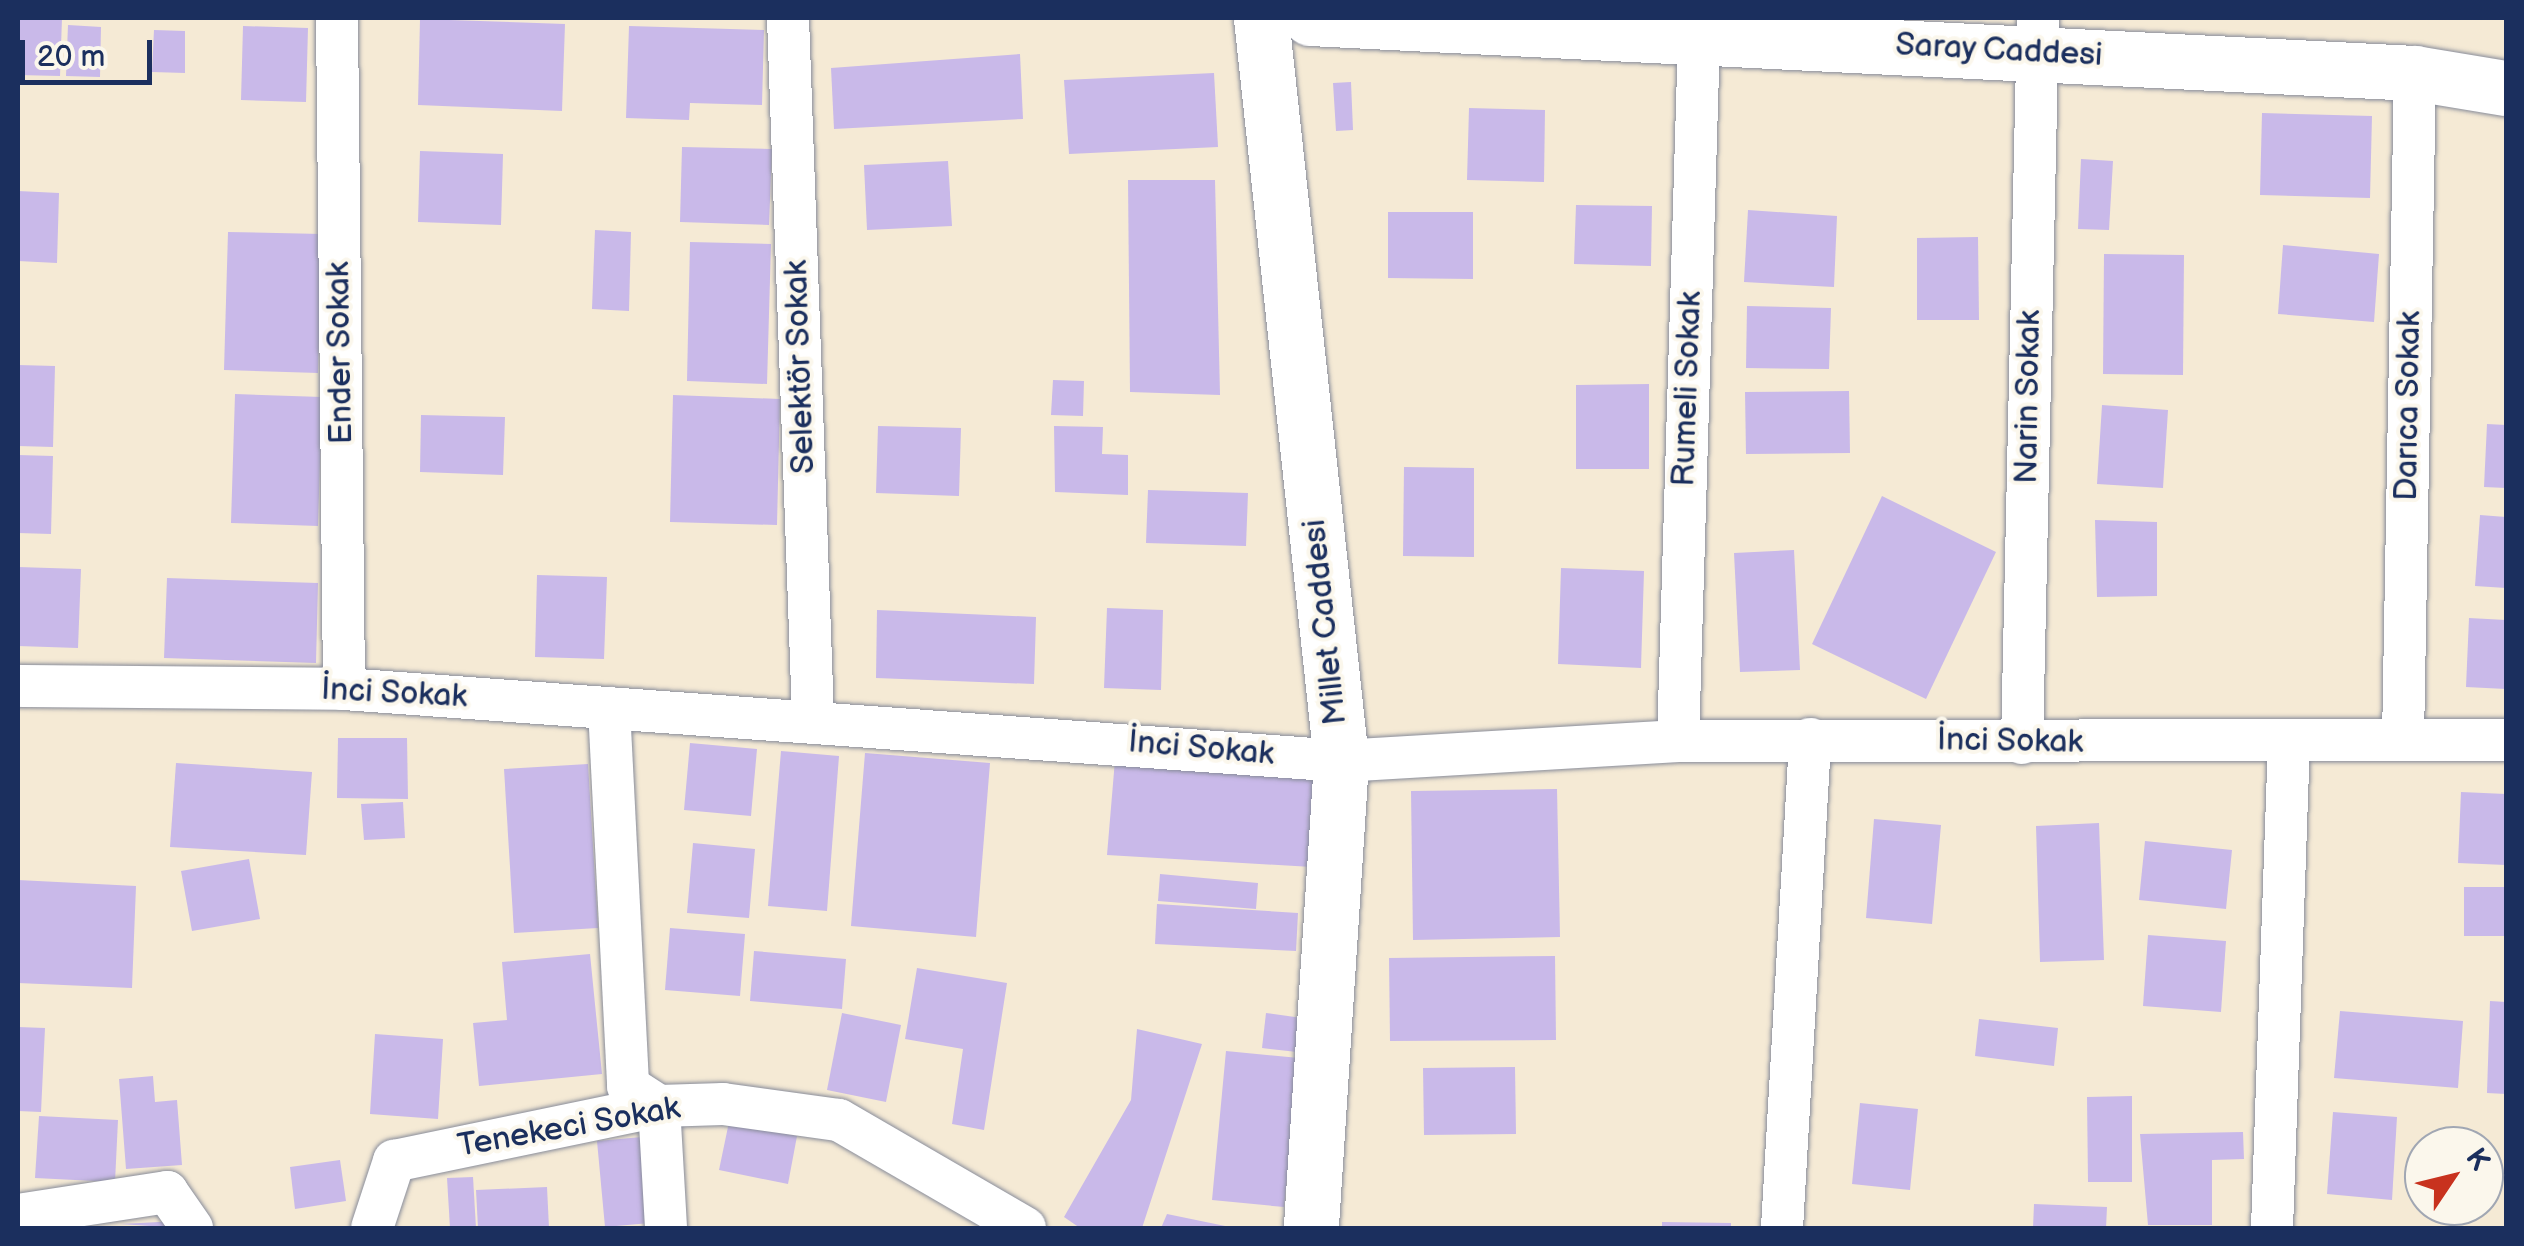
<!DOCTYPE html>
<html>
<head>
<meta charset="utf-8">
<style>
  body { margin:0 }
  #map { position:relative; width:2524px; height:1246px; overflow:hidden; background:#f5ead5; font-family:"Balsamiq Sans",sans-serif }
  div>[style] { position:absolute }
  .building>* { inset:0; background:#c9b9e9 }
  .roads { filter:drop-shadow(0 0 2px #888c9a) drop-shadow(0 0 2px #888c9a) }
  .street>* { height:42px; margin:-21px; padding:0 21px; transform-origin:21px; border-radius:21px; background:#fff }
  .secondary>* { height:55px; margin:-27.5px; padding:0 27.5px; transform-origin:27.5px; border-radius:27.5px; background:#fff }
  .primary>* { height:55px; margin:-27.5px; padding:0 27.5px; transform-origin:27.5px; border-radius:27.5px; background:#fff }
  span { translate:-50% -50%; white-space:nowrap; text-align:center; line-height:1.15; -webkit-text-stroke:8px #fbf7ec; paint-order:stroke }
  .street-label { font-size:32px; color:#1b2f5e }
  .frame { position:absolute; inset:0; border:20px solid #1b2f5e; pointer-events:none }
  .north { position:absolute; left:2404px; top:1126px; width:100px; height:100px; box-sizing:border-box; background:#fbf7ec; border:2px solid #a1a7b3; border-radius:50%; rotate:55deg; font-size:28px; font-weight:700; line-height:40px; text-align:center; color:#1b2f5e }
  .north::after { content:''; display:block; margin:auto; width:35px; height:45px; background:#c8321e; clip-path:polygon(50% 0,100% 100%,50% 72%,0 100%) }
  .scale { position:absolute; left:20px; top:40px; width:132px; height:45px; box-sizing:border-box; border:5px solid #1b2f5e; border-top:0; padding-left:12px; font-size:30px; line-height:35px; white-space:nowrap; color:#1b2f5e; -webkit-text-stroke:8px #fbf7ec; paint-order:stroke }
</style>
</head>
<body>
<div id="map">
  <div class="building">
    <div style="clip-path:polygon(18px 18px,62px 18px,60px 76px,18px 75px)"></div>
    <div style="clip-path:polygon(420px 19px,565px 24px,562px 111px,418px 105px)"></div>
    <div style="clip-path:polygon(68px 25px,101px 27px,100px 77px,66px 76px)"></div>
    <div style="clip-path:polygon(243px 26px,308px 28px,306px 102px,241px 100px)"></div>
    <div style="clip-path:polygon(629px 26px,764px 30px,762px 105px,690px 103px,689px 120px,626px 118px)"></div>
    <div style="clip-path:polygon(154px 30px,185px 31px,185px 73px,152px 72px)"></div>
    <div style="clip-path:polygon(1020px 54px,1023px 119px,834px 129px,831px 68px)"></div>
    <div style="clip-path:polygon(1214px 73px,1218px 147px,1069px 154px,1064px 80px)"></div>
    <div style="clip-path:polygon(1351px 82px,1353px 130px,1336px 131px,1333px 83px)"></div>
    <div style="clip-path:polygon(1469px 108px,1545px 110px,1544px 182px,1467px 180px)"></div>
    <div style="clip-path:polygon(2262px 113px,2372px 116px,2370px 198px,2260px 195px)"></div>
    <div style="clip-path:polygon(682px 147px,772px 149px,769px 225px,680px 222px)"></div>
    <div style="clip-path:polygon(420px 151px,503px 154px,501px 225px,418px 222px)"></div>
    <div style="clip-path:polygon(2081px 159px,2113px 161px,2109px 230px,2078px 229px)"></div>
    <div style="clip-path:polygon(948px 161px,952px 226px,867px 230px,864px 165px)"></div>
    <div style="clip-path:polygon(1128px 180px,1215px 180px,1220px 395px,1130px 392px)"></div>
    <div style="clip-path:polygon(18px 191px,59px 193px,57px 263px,18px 261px)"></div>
    <div style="clip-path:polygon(1576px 205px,1652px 206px,1651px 266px,1574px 264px)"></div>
    <div style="clip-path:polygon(1748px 210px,1837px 216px,1834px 287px,1744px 282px)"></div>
    <div style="clip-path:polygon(1388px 212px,1473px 212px,1473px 279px,1388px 278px)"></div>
    <div style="clip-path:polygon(595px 230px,631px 232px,629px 311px,592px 309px)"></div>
    <div style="clip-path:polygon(228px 232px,322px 234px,318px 373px,224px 370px)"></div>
    <div style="clip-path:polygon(1978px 237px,1979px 320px,1917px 320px,1917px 238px)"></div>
    <div style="clip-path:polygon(690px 242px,771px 244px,767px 384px,687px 381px)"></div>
    <div style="clip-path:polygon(2283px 245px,2379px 254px,2374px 322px,2278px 314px)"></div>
    <div style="clip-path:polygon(2104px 254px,2184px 255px,2183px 375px,2103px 374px)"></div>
    <div style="clip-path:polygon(1747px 306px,1831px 308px,1829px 369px,1746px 368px)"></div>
    <div style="clip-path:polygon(18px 365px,55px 366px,53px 447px,18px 446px)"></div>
    <div style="clip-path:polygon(1053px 380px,1084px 381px,1083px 416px,1051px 415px)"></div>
    <div style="clip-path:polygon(1649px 384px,1649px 469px,1576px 469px,1576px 385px)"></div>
    <div style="clip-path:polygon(1849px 391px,1850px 453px,1746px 454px,1745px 392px)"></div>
    <div style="clip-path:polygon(235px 394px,322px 397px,318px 526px,231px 523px)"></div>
    <div style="clip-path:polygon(673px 395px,780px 399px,777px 525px,670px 522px)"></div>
    <div style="clip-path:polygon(2102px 405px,2168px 410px,2163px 488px,2097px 484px)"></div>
    <div style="clip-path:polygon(421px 415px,505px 417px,503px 475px,420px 472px)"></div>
    <div style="clip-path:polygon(2487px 424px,2506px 425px,2506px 488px,2484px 487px)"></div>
    <div style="clip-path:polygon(878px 426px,961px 428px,959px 496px,876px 493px)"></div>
    <div style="clip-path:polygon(1054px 426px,1103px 427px,1102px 454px,1128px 455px,1128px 495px,1055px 492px)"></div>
    <div style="clip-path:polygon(18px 455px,53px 456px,51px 534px,18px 533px)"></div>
    <div style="clip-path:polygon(1404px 467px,1474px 468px,1474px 557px,1403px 556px)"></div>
    <div style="clip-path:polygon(1148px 490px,1248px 493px,1246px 546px,1146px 543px)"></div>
    <div style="clip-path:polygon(1882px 496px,1996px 552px,1926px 699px,1812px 644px)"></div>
    <div style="clip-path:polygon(2480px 515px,2506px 517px,2506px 588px,2475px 586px)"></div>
    <div style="clip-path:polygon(2095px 520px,2157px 522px,2157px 596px,2097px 597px)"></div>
    <div style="clip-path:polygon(1794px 550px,1800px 670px,1740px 672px,1734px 553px)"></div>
    <div style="clip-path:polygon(18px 567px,81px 569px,78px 648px,18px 646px)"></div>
    <div style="clip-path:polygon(1561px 568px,1644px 571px,1641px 668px,1558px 664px)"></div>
    <div style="clip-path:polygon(537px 575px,607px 577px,604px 659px,535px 657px)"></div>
    <div style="clip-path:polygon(167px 578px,318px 583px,316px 663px,164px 658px)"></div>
    <div style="clip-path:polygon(1107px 608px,1163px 610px,1161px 690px,1104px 688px)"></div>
    <div style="clip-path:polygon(877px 610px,1036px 617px,1034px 684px,876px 678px)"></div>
    <div style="clip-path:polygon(2469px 618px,2506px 620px,2506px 689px,2466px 687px)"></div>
    <div style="clip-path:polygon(338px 738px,407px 738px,408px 799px,337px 798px)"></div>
    <div style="clip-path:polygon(690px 743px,757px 749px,751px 816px,684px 810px)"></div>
    <div style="clip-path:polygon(781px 751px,839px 756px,827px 911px,768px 906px)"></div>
    <div style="clip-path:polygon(865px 753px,990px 763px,976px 937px,851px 926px)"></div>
    <div style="clip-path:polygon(1115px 760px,1319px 777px,1312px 867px,1107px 855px)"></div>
    <div style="clip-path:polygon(176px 763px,312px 772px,306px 855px,170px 847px)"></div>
    <div style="clip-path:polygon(588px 764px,598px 928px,514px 933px,504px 769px)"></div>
    <div style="clip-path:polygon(1557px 789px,1560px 937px,1413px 940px,1411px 791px)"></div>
    <div style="clip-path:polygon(2461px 792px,2506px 794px,2506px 865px,2458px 863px)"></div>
    <div style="clip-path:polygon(403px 802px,405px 838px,364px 840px,361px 804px)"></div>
    <div style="clip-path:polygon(1874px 819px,1941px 825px,1932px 924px,1866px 918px)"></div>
    <div style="clip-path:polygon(2099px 823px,2104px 960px,2040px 962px,2036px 826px)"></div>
    <div style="clip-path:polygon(2145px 841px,2232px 850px,2226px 909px,2139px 900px)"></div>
    <div style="clip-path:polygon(693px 843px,755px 849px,749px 918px,687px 913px)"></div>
    <div style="clip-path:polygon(249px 859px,260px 919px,192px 931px,181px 871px)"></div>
    <div style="clip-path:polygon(1160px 874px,1258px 883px,1256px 909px,1158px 901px)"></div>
    <div style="clip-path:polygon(18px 880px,136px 886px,132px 988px,18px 983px)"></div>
    <div style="clip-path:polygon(2464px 887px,2506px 887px,2506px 936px,2464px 936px)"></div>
    <div style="clip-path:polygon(1157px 904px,1298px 913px,1296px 951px,1155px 944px)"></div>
    <div style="clip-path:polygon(670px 928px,745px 934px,740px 996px,665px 990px)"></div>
    <div style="clip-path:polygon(2148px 935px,2226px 941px,2221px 1012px,2143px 1006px)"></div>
    <div style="clip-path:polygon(754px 951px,846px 959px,842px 1009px,750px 1001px)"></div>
    <div style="clip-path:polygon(590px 954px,602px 1074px,479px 1086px,473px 1023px,507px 1020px,502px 962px)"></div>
    <div style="clip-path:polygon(1555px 956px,1556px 1040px,1390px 1041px,1389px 958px)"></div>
    <div style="clip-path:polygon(917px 968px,1007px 983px,984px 1130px,952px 1124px,963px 1049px,905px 1039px)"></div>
    <div style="clip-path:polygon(2490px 1001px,2506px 1002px,2506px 1094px,2487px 1093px)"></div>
    <div style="clip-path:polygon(2340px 1011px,2463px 1021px,2458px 1088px,2334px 1078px)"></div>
    <div style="clip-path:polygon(842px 1013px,901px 1025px,886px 1102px,827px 1090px)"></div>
    <div style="clip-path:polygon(1266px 1013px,1302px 1018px,1297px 1052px,1262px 1048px)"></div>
    <div style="clip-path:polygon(1979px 1019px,2058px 1028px,2054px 1066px,1975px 1056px)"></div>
    <div style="clip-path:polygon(18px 1027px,45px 1028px,41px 1112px,18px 1111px)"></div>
    <div style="clip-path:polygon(1137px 1029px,1202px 1044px,1142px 1228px,1080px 1228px,1064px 1217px,1131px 1100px)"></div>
    <div style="clip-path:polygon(375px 1034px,443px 1039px,438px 1119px,370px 1114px)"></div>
    <div style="clip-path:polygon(1226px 1051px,1299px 1058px,1284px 1207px,1212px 1200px)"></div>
    <div style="clip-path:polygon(1515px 1067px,1516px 1134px,1424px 1135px,1423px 1068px)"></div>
    <div style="clip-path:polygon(153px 1076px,155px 1102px,177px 1100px,182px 1165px,126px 1169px,119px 1079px)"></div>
    <div style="clip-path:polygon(2132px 1096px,2132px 1182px,2088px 1182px,2087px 1097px)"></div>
    <div style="clip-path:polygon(1860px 1103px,1918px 1109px,1910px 1190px,1852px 1184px)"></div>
    <div style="clip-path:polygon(2333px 1112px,2397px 1117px,2392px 1200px,2327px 1194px)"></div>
    <div style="clip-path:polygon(39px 1116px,118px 1120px,115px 1182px,35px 1178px)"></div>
    <div style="clip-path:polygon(729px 1122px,797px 1136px,788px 1184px,719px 1170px)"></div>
    <div style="clip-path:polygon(2243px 1132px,2244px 1159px,2212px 1160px,2212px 1225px,2148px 1225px,2140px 1134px)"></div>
    <div style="clip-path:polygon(642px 1137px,650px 1223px,605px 1227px,597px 1141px)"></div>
    <div style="clip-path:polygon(340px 1160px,346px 1201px,295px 1209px,290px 1167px)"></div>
    <div style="clip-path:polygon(473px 1177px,476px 1228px,450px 1228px,447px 1178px)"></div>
    <div style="clip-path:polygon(547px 1187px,549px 1228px,478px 1228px,476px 1190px)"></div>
    <div style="clip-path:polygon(2034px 1204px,2107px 1207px,2106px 1228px,2033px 1228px)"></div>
    <div style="clip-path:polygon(1167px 1214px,1230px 1227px,1230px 1228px,1161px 1228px)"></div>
    <div style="clip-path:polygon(179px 1221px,180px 1228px,120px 1224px)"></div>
    <div style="clip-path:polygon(1662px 1222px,1731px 1223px,1731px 1228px,1662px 1228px)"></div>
  </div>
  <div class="roads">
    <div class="street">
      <div style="left:337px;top:18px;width:671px;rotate:89.4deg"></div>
      <div style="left:788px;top:18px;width:699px;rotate:87.95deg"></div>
      <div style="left:18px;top:686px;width:326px;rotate:0.5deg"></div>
      <div style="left:344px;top:689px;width:1000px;rotate:4.13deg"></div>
      <div style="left:1341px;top:761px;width:338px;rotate:-3.4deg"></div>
      <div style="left:1678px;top:741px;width:828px;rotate:-0.07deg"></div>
      <div style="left:609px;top:708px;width:378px;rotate:87.1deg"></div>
      <div style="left:628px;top:1086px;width:37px;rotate:33deg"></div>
      <div style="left:659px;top:1106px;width:122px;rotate:86.7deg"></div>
      <div style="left:2403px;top:740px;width:667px;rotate:-88.97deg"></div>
      <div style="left:1678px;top:741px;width:703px;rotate:-88.29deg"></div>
      <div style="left:2022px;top:743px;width:725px;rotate:-88.74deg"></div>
      <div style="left:18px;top:1215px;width:151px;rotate:-8.8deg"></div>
      <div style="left:167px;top:1192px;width:44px;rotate:55.2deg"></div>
      <div style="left:372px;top:1228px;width:71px;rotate:-71.8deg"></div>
      <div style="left:394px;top:1161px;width:271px;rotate:-11.7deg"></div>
      <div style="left:659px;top:1106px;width:64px;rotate:-1.8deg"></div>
      <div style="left:723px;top:1104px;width:117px;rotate:7.9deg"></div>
      <div style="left:839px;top:1120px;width:215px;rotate:30.1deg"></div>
      <div style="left:1782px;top:1228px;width:490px;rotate:-86.7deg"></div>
      <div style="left:2272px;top:1228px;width:486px;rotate:-88deg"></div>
    </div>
    <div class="secondary">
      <div style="left:1310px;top:18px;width:1106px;rotate:2.85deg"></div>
      <div style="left:2415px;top:73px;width:92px;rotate:9.4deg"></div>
    </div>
    <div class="primary">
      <div style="left:1261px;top:18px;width:747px;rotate:83.85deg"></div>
      <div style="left:1341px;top:761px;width:468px;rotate:93.7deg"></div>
    </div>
  </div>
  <div class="street-label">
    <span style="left:1999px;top:51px;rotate:3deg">Saray Caddesi</span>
    <span style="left:341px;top:353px;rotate:-91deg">Ender Sokak</span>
    <span style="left:801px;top:367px;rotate:-92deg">Selektör Sokak</span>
    <span style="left:1688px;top:389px;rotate:-88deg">Rumeli Sokak</span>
    <span style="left:2029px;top:397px;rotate:-89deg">Narin Sokak</span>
    <span style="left:2409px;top:406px;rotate:-89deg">Darıca Sokak</span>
    <span style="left:1326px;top:622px;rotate:-96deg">Millet Caddesi</span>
    <span style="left:394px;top:694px;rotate:3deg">İnci Sokak</span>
    <span style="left:2010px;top:742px;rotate:1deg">İnci Sokak</span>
    <span style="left:1201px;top:749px;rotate:5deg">İnci Sokak</span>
    <span style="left:569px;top:1128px;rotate:-10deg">Tenekeci Sokak</span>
  </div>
  <div class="frame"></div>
  <div class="north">K</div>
  <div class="scale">20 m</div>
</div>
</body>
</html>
